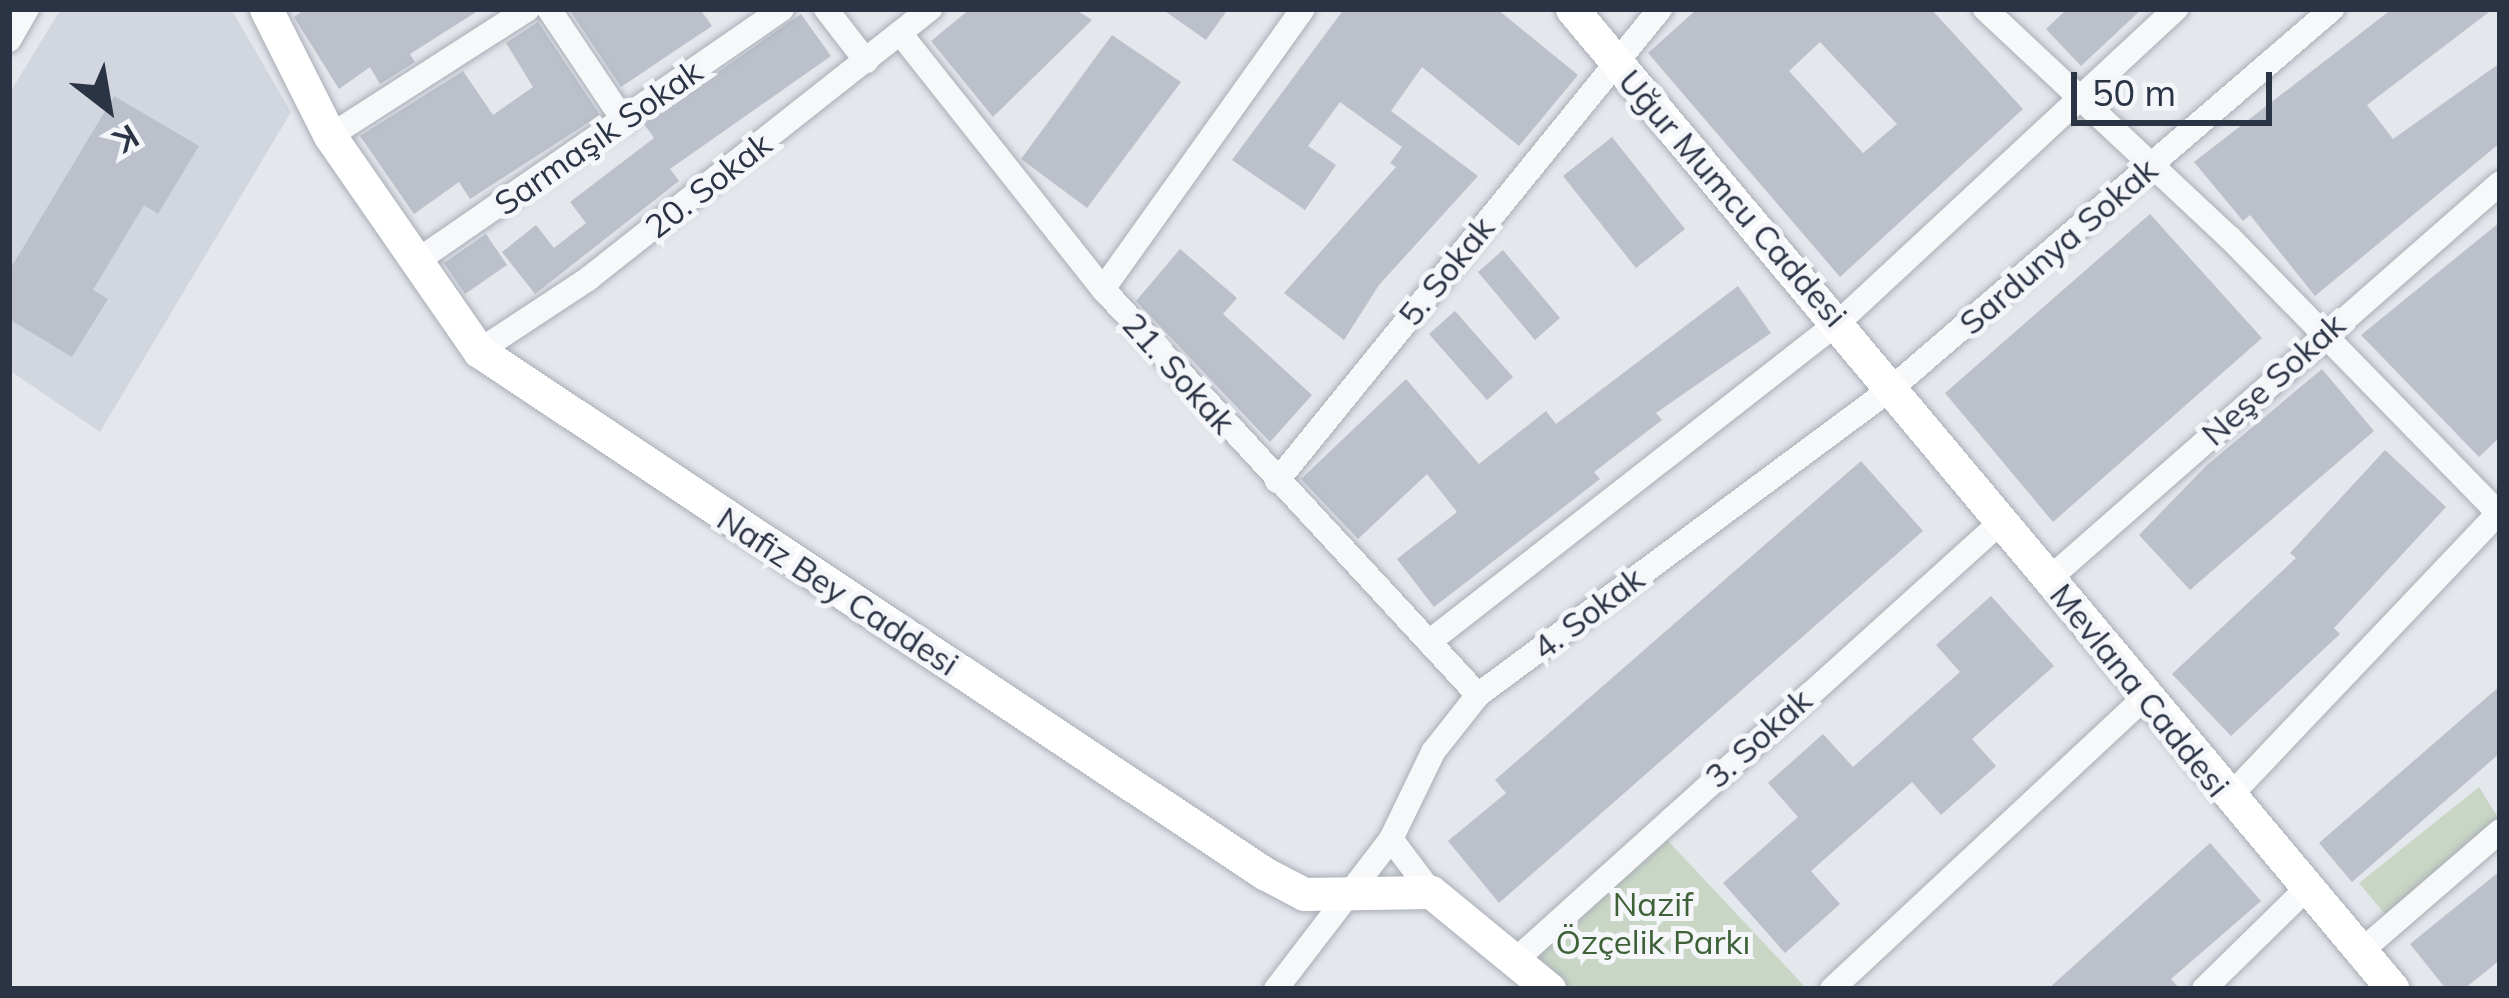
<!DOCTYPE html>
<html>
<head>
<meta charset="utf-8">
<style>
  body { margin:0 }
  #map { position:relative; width:2509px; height:998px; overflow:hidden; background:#e4e7ec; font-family:Mulish,sans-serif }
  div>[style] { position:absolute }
  .built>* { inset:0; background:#d2d6de }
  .green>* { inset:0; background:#c9d6c5 }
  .building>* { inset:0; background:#bbc0ca }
  .roads { filter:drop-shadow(0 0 3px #a9aeb7) drop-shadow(0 0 3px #a9aeb7) }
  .street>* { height:24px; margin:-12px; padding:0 12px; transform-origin:12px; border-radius:12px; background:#f7f8fa }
  .secondary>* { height:33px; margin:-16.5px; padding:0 16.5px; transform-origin:16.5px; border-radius:16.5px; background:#fff }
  span { translate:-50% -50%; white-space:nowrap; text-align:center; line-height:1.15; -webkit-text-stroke:10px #f4f6f9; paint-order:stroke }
  .street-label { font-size:33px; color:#2b3445 }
  .park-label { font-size:33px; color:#3f6138 }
  .frame { position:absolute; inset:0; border:12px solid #2b3445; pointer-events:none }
  .north { position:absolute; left:48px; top:48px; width:120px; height:120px; -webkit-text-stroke:9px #f4f6f9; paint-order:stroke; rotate:149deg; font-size:33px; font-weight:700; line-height:48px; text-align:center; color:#2b3445 }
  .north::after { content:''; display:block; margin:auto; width:42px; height:54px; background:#2b3445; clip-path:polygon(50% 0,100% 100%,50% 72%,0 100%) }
  .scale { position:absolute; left:2071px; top:72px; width:201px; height:54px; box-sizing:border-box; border:6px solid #2b3445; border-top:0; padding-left:15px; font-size:36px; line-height:42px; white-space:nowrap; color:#2b3445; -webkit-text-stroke:9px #f4f6f9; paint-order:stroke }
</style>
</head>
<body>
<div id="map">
  <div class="built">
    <div style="clip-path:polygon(61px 9px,231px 9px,291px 112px,100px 432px,9px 370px,9px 94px)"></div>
  </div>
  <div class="green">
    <div style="clip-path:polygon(2479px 787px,2500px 821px,2389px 919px,2359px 883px)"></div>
    <div style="clip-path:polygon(1656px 828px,1807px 989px,1549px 989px,1519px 957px)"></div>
  </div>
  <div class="building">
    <div style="clip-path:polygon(305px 9px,481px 9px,410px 54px,415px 62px,380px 84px,370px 67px,339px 89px,294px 17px)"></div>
    <div style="clip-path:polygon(569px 9px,700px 9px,712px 26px,621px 87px)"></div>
    <div style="clip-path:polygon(970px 9px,1075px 9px,1092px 20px,993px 117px,931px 41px)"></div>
    <div style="clip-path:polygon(1162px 9px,1228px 9px,1206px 40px)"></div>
    <div style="clip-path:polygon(1344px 9px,1497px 9px,1578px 75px,1519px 146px,1422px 67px,1391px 111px,1478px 176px,1379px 285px,1344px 340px,1284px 293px,1396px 167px,1390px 163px,1402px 147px,1340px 102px,1308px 146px,1336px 165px,1305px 210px,1232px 160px)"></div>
    <div style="clip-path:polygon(evenodd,1697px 9px,1931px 9px,2023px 109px,1840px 277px,1648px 53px,1697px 9px,1820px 42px,1897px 124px,1863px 153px,1789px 71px,1820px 42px)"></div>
    <div style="clip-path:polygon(2067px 9px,2142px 9px,2081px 66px,2046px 29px)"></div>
    <div style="clip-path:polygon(2392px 9px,2493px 9px,2367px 105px,2393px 139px,2500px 63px,2500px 143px,2315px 296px,2250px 215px,2243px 221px,2194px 162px)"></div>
    <div style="clip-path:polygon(801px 14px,831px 56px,670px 169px,679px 181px,535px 294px,502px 252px,536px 225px,554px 248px,586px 223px,570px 202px,654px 138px,644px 124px)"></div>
    <div style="clip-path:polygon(538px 22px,600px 115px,470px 199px,459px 182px,414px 214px,360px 136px,463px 71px,493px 115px,533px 87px,506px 43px)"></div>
    <div style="clip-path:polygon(1112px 35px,1181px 82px,1087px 208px,1021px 159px)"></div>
    <div style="clip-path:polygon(114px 96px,199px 146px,158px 214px,144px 205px,93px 290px,108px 299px,72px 357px,9px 319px,9px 271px)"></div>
    <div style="clip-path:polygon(1612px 137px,1685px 229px,1636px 268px,1563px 176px)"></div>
    <div style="clip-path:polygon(2150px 214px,2262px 338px,2053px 522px,1945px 393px)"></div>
    <div style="clip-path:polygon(2500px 222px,2500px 437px,2479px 457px,2361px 335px)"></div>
    <div style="clip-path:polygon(486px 234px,507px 265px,465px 294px,444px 263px)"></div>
    <div style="clip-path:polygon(1180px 249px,1237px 298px,1223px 314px,1312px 395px,1270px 442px,1136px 301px)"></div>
    <div style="clip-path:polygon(1503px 250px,1560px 318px,1535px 340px,1478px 272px)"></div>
    <div style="clip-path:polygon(1738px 286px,1771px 333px,1656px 413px,1662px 420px,1594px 472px,1600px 479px,1434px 607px,1397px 559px,1457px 512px,1427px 474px,1358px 539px,1301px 479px,1406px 379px,1479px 464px,1546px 411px,1556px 424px)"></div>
    <div style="clip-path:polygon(1455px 311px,1513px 377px,1487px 400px,1429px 334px)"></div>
    <div style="clip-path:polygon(2322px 369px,2374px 431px,2190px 590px,2139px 535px,2207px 465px)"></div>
    <div style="clip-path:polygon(2385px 450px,2446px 507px,2334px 628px,2340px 634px,2231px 736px,2172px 674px,2296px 558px,2290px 553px)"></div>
    <div style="clip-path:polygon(1861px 461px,1923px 531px,1499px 903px,1448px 841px,1506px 793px,1495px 780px)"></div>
    <div style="clip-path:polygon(1991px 596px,2054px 666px,1972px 739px,1996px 766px,1941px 815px,1912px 782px,1811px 871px,1840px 904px,1785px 953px,1723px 883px,1798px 817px,1768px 783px,1823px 734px,1853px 767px,1960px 672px,1936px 645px)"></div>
    <div style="clip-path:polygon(2500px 686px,2500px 753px,2352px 882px,2319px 843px)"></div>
    <div style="clip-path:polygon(2210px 843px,2261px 901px,2171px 979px,2180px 989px,2048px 989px)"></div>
    <div style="clip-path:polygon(2500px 871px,2500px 960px,2464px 989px,2446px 989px,2410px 944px)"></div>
  </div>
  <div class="roads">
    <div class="street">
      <div style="left:549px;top:9px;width:135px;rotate:56.2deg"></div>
      <div style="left:826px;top:9px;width:66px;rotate:52.4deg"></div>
      <div style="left:1985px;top:9px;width:334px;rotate:43.1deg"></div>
      <div style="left:2229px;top:237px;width:388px;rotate:45.7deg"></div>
      <div style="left:900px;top:33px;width:327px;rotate:51.6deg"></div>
      <div style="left:1103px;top:289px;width:553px;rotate:47.27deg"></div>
      <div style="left:9px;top:40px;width:36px;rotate:-60deg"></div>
      <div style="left:330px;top:136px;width:235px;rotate:-32.7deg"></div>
      <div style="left:414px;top:263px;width:447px;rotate:-34.6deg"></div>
      <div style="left:1103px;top:289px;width:344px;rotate:-54.5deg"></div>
      <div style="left:479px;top:351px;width:131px;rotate:-33.4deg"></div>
      <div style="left:588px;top:279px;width:436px;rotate:-38.3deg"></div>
      <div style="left:1277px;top:481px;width:608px;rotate:-50.94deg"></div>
      <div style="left:2049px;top:579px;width:600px;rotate:-41.28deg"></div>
      <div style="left:1429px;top:642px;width:521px;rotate:-37.99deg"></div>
      <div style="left:1840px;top:321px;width:459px;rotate:-42.9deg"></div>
      <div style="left:2228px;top:798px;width:395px;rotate:-46.5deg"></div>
      <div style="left:1391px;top:839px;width:66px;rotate:53deg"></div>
      <div style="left:2360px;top:952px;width:185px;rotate:-40.8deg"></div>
      <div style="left:1519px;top:957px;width:649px;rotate:-42.07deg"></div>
      <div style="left:1276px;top:989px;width:189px;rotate:-52.5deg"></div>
      <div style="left:1391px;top:839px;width:97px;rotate:-64.2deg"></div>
      <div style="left:1433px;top:752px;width:73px;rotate:-51.7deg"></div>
      <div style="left:1478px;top:695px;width:515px;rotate:-36.56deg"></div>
      <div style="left:1892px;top:388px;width:581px;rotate:-40.74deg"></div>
      <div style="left:1832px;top:989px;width:427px;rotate:-43deg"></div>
      <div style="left:2204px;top:989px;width:140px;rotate:-44.4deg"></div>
    </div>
    <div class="secondary">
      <div style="left:266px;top:9px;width:142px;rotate:63.3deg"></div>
      <div style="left:330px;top:136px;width:262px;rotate:55.3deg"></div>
      <div style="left:479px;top:351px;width:943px;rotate:33.62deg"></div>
      <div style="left:1264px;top:873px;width:45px;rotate:27.7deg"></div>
      <div style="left:1304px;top:894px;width:127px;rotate:-0.9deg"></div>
      <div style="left:1431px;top:892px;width:153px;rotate:39.4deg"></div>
      <div style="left:1572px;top:9px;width:1278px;rotate:50.05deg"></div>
    </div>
  </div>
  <div class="street-label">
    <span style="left:598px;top:137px;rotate:-35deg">Sarmaşık Sokak</span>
    <span style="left:708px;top:185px;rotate:-38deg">20. Sokak</span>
    <span style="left:1733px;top:198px;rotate:49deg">Uğur Mumcu Caddesi</span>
    <span style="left:2058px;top:246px;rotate:-41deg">Sardunya Sokak</span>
    <span style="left:1446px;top:271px;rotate:-51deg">5. Sokak</span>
    <span style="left:1179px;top:373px;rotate:48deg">21. Sokak</span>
    <span style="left:2273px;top:379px;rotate:-42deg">Neşe Sokak</span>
    <span style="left:838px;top:591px;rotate:33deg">Nafiz Bey Caddesi</span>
    <span style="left:1588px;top:613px;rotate:-37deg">4. Sokak</span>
    <span style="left:2140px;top:690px;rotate:51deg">Mevlana Caddesi</span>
    <span style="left:1758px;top:738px;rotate:-42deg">3. Sokak</span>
  </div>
  <div class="park-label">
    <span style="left:1653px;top:923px">Nazif<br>Özçelik Parkı</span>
  </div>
  <div class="frame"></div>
  <div class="north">K</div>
  <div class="scale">50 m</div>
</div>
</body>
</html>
